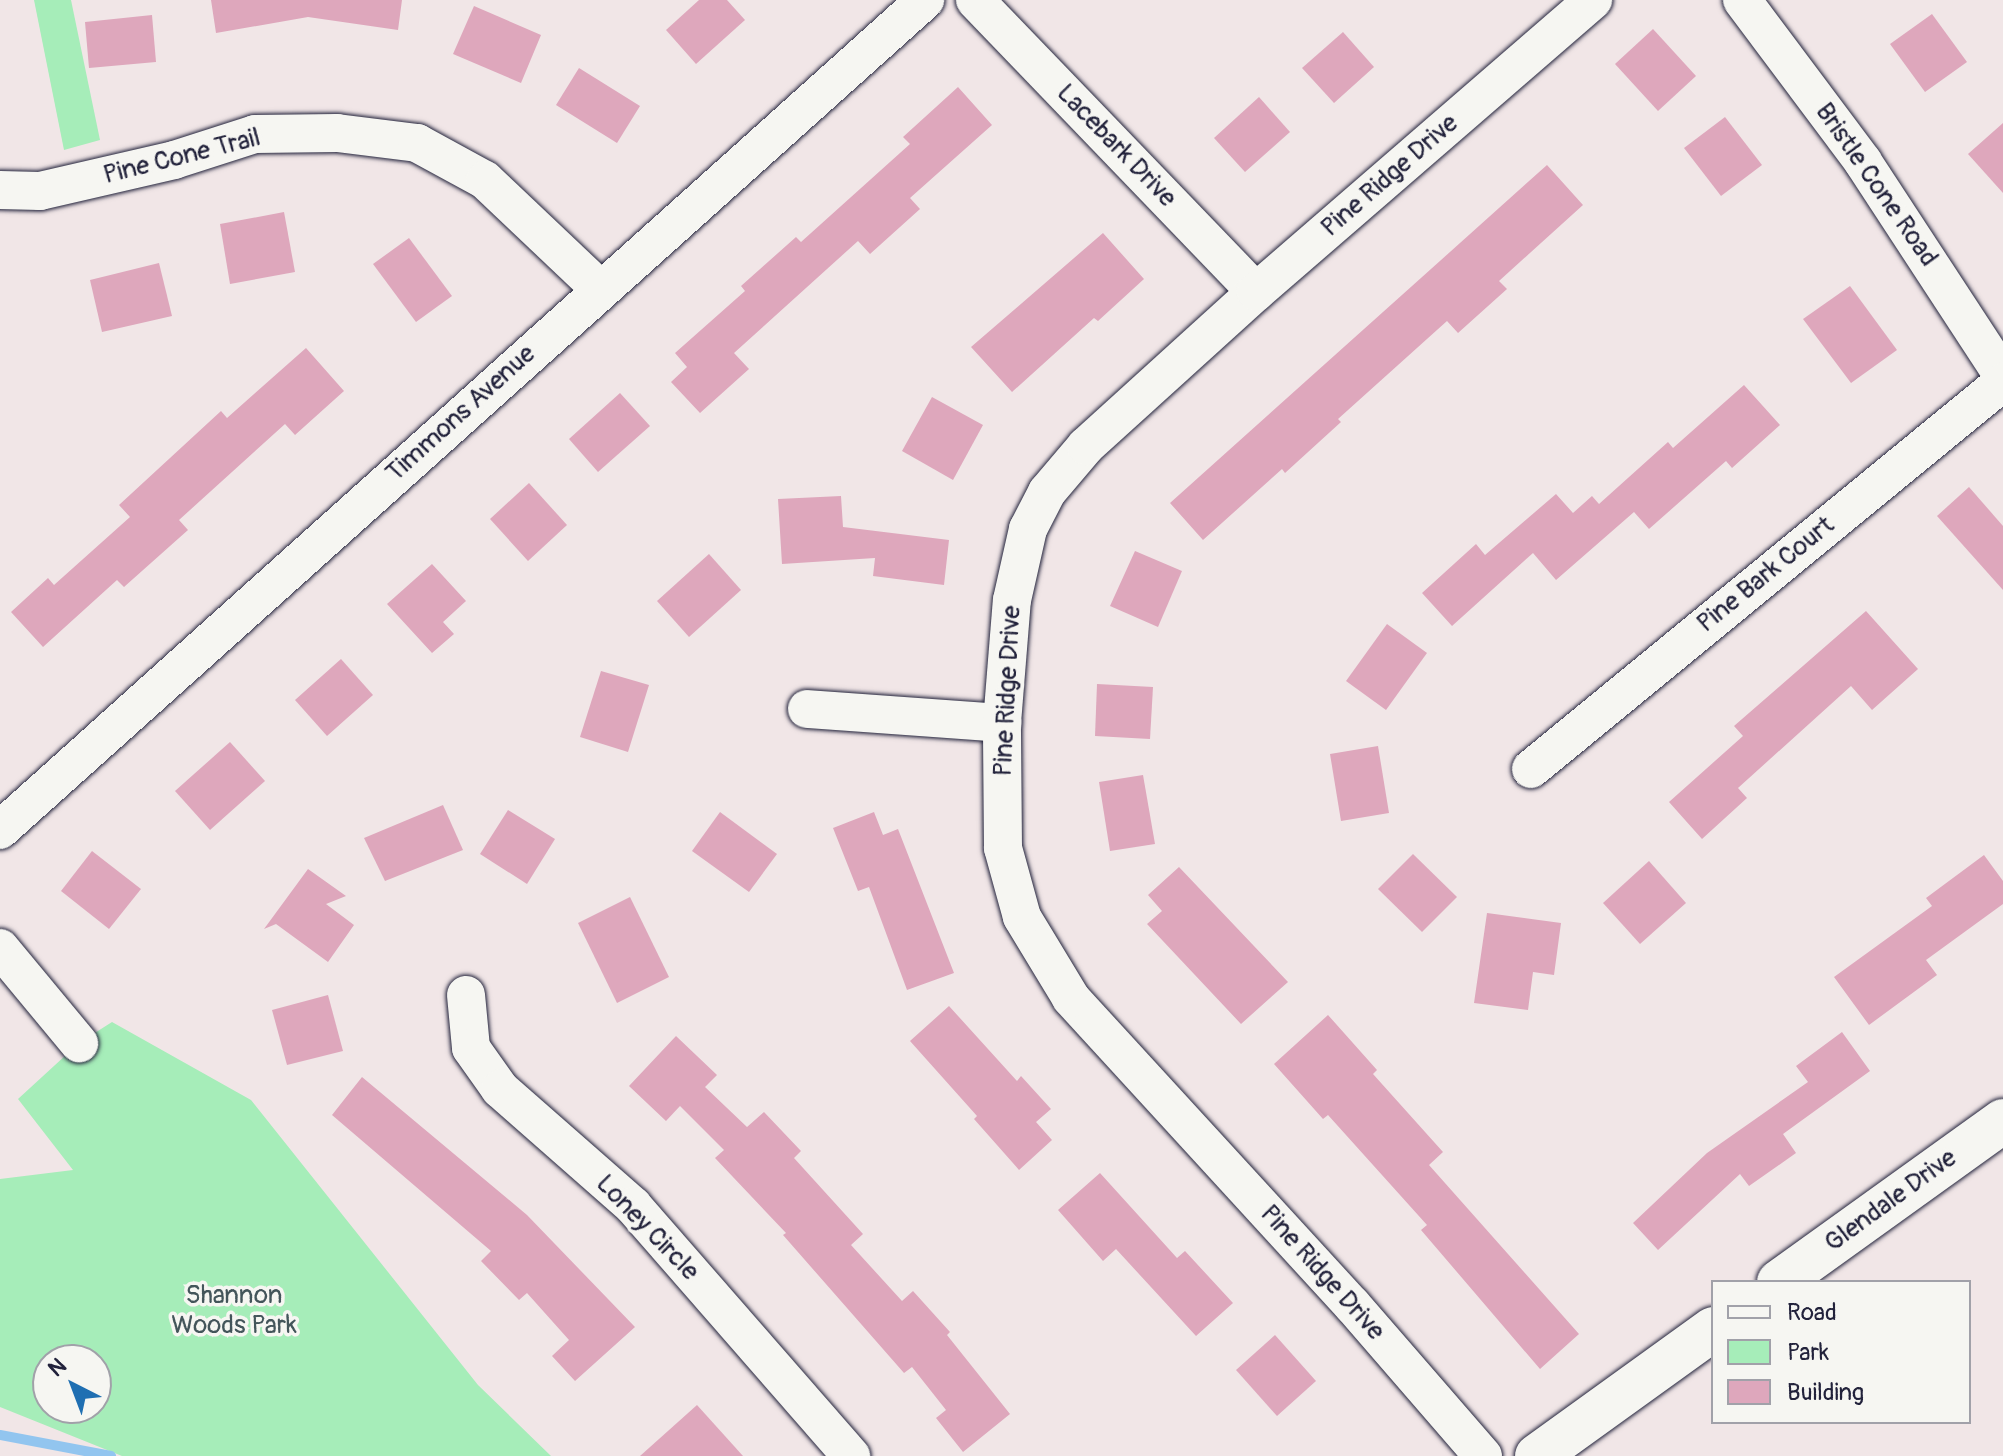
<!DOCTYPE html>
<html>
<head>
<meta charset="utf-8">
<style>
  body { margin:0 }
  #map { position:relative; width:2003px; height:1456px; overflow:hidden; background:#f1e6e7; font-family:Pangolin,sans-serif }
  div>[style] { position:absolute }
  .green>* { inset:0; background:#a6edb9 }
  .stream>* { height:10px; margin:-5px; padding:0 5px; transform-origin:5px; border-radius:5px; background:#92c5ef }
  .building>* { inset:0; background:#dea7bc }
  .roads { filter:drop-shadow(0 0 2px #22223b) drop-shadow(0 0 2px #22223b) }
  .street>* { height:38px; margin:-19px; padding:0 19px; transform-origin:19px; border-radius:19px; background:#f6f6f2 }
  .secondary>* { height:44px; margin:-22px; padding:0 22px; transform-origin:22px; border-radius:22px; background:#f6f6f2 }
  span { translate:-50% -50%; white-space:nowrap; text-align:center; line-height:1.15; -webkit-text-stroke:7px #f6f6f2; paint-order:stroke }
  .street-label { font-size:26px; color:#22223b }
  .park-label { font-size:26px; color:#43555a }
  .legend { position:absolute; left:1711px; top:1280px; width:260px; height:144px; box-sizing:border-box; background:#f6f6f2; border:2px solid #a1a1a9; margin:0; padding:10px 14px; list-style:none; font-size:24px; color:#22223b }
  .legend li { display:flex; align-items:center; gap:16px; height:40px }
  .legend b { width:40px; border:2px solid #a1a1a9 }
  .north { position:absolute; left:32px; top:1344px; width:80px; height:80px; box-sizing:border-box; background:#f6f6f2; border:2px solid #a1a1a9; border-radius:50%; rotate:318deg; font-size:22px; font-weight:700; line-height:32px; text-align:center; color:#22223b }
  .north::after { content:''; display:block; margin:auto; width:28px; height:36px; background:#1f6fb2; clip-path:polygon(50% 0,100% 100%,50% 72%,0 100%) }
</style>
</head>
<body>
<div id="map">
  <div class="green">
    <div style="clip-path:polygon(34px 0,71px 0,100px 140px,64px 150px)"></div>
    <div style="clip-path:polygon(evenodd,112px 1022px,251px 1100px,478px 1385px,551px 1456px,122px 1456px,0 1407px,0 1179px,73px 1170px,18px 1099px,79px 1043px,112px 1022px,48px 1360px,96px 1360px,96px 1408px,48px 1408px,48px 1360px)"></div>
  </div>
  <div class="stream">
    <div style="left:0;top:1435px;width:113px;rotate:10.7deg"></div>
  </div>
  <div class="building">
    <div style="clip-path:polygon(211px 0,402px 0,398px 30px,308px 17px,216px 33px)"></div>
    <div style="clip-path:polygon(699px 0,727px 0,745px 20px,696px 64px,666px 30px)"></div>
    <div style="clip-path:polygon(474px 6px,541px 35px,521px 83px,453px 54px)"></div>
    <div style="clip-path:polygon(1932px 14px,1967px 62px,1925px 92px,1890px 44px)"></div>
    <div style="clip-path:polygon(152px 15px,156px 62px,89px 68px,85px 22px)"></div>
    <div style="clip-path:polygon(1653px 29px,1696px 76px,1658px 111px,1615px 64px)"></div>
    <div style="clip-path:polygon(1343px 32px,1374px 67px,1334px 103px,1302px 68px)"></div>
    <div style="clip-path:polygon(579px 68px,640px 106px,617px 143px,556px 105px)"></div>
    <div style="clip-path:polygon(958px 87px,992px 125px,910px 198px,920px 209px,870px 254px,858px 241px,734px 353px,749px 369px,700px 413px,671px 382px,687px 367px,675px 353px,745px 291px,741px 286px,796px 237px,801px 242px,910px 144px,903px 137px)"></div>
    <div style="clip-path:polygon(1259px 97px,1290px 132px,1245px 172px,1214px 138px)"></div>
    <div style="clip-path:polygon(1725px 117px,1762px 165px,1721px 196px,1684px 148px)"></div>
    <div style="clip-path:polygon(2003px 123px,2003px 193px,1968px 154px)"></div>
    <div style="clip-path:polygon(1547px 165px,1583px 205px,1499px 281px,1507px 289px,1458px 333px,1447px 321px,1338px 419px,1341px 422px,1285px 473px,1282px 469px,1203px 540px,1170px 503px)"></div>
    <div style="clip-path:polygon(284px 212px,295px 272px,230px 284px,220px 224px)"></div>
    <div style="clip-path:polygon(1103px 233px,1144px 279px,1098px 321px,1094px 318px,1012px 392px,971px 347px)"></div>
    <div style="clip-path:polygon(409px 238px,452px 296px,416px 322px,373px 264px)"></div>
    <div style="clip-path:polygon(159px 263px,172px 316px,102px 332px,90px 280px)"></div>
    <div style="clip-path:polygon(1850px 286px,1897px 350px,1851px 383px,1803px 319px)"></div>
    <div style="clip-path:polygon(306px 348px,344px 391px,295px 435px,285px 424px,179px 520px,188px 530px,124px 587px,117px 580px,43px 647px,11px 612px,48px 578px,54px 585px,130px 517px,119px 505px,221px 411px,227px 418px)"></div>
    <div style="clip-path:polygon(1744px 385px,1780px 425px,1732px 468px,1726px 461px,1649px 529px,1634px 512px,1556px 580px,1533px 553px,1452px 626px,1422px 593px,1476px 544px,1485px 555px,1556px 494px,1573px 513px,1592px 496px,1599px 504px,1668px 442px,1673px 448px)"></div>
    <div style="clip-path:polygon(620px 393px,650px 426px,598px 472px,569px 439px)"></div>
    <div style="clip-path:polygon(932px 397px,983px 425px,953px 480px,902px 451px)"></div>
    <div style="clip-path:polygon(529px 483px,567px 525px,528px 561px,490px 519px)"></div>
    <div style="clip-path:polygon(1969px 487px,2003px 526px,2003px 590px,1937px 516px)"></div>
    <div style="clip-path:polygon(841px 496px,843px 527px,949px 540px,944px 585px,873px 576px,875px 558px,782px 564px,778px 499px)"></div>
    <div style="clip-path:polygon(1135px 551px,1182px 571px,1158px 627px,1110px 606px)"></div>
    <div style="clip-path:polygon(709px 554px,741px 590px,689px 637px,657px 601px)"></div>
    <div style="clip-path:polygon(432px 564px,466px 601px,443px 622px,454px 634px,432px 653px,387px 604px)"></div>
    <div style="clip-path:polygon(1866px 611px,1918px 669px,1872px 710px,1851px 686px,1738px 788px,1747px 798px,1702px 839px,1669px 802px,1743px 736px,1734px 726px)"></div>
    <div style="clip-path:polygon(1387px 624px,1427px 653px,1386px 710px,1346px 681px)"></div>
    <div style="clip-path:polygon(341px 659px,373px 695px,327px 736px,295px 700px)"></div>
    <div style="clip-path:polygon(601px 671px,649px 685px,628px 752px,580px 737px)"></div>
    <div style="clip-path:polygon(1097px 684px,1153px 687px,1150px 739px,1095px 736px)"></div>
    <div style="clip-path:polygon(230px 742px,265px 781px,210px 830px,175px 791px)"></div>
    <div style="clip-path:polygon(1378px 746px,1389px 813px,1341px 821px,1330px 754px)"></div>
    <div style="clip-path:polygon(1143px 775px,1155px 844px,1110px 851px,1099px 782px)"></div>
    <div style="clip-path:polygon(443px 805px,463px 850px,385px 881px,364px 838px)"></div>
    <div style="clip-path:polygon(508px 810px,555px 839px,527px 884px,480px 854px)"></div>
    <div style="clip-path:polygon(720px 812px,777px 854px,749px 892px,692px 851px)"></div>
    <div style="clip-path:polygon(874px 812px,883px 835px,898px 829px,954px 973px,907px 990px,869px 887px,858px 891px,833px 828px)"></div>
    <div style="clip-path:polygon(92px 851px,141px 889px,109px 929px,61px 891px)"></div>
    <div style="clip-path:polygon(1413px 854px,1457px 897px,1422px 932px,1378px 889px)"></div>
    <div style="clip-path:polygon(1984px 855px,2003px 881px,2003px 904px,1926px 960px,1937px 975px,1869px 1025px,1834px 977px,1932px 906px,1926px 898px)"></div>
    <div style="clip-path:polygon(1649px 861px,1686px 903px,1640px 944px,1603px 903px)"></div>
    <div style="clip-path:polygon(1179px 867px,1288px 982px,1241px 1024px,1147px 924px,1162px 911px,1148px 895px)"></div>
    <div style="clip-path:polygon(308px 869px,346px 896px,326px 904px,354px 925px,328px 962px,276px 924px,264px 929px)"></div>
    <div style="clip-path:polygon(630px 897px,669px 977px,617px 1003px,578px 923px)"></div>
    <div style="clip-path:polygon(1487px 913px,1561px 923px,1554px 975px,1533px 972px,1528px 1010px,1474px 1003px)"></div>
    <div style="clip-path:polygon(328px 995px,343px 1051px,287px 1065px,272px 1010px)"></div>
    <div style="clip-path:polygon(949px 1006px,1017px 1081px,1021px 1076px,1051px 1109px,1036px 1122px,1052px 1140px,1019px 1170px,974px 1119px,977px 1116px,910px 1041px)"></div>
    <div style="clip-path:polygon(1328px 1015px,1377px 1070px,1373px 1074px,1443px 1152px,1429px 1165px,1579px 1334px,1540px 1369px,1421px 1230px,1427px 1225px,1328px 1115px,1323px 1119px,1274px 1064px)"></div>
    <div style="clip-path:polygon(1842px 1032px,1870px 1071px,1783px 1134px,1796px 1153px,1749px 1186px,1740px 1174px,1658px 1250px,1633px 1223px,1707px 1153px,1808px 1082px,1796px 1066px)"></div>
    <div style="clip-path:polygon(676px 1036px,717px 1075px,705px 1087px,747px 1127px,764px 1112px,801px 1151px,794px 1158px,863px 1234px,851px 1245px,902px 1301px,913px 1291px,950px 1332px,947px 1335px,1010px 1414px,963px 1452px,936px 1418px,946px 1410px,912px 1367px,904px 1373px,783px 1235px,786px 1233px,715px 1158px,724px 1150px,680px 1106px,666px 1121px,629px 1086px)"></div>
    <div style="clip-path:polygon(362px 1077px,527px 1215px,635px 1327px,575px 1381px,552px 1356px,569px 1340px,527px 1293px,519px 1300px,481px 1261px,491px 1251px,332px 1115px)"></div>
    <div style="clip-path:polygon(1100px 1173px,1177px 1258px,1185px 1251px,1233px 1303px,1196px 1336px,1116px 1249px,1103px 1261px,1058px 1210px)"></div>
    <div style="clip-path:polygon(1275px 1335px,1316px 1381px,1277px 1416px,1236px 1370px)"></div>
    <div style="clip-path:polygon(697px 1405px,743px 1456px,640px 1456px)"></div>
  </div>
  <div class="roads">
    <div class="street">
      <div style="left:975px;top:0;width:405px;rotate:46.1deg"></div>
      <div style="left:1742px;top:0;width:202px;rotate:53.2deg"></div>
      <div style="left:1863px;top:162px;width:256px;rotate:56.8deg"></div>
      <div style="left:0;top:190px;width:40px;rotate:1.4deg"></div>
      <div style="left:40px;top:191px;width:138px;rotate:-13deg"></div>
      <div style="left:174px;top:160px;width:85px;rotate:-17.8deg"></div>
      <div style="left:255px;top:134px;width:82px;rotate:-0.7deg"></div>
      <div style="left:337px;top:133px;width:81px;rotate:7.1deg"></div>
      <div style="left:417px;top:143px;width:77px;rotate:28.6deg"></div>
      <div style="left:485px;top:180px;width:158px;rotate:43.5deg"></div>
      <div style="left:807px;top:709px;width:196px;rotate:4.1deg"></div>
      <div style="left:1531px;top:769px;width:610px;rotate:-39.35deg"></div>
      <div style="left:0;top:830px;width:1243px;rotate:-41.9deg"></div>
      <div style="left:0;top:948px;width:124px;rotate:50.3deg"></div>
      <div style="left:466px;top:995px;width:53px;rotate:84.6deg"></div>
      <div style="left:471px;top:1048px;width:50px;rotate:54.7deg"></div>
      <div style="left:500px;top:1089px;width:177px;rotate:41.3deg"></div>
      <div style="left:633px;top:1206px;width:332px;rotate:48.9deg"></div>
      <div style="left:1483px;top:1456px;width:200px;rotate:-130.9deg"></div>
      <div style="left:1352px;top:1305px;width:416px;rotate:-132.5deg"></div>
      <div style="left:1071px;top:998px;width:95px;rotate:-121.2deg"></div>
      <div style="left:1022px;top:917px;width:72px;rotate:-105.4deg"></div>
      <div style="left:1003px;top:848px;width:125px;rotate:-90.5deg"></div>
      <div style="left:1002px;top:723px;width:123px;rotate:-85.4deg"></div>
      <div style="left:1012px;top:600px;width:73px;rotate:-77.3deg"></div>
      <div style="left:1028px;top:529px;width:42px;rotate:-62.8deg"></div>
      <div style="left:1047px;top:492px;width:60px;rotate:-49.7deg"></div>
      <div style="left:1086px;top:446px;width:229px;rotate:-42.2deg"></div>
      <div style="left:1256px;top:292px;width:446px;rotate:-40.9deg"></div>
    </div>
    <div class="secondary">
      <div style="left:1779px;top:1282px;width:276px;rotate:-35.7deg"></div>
      <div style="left:1537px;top:1456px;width:217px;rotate:-35.8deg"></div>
    </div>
  </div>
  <div class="street-label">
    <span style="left:1116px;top:146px;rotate:46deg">Lacebark Drive</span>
    <span style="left:182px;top:157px;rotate:-14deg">Pine Cone Trail</span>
    <span style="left:1390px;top:176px;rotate:-41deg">Pine Ridge Drive</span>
    <span style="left:1876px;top:185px;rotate:55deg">Bristle Cone Road</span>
    <span style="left:461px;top:414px;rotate:-42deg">Timmons Avenue</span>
    <span style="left:1766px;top:575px;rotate:-39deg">Pine Bark Court</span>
    <span style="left:1008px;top:691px;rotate:-87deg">Pine Ridge Drive</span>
    <span style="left:1891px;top:1201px;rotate:-36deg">Glendale Drive</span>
    <span style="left:647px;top:1228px;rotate:46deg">Loney Circle</span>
    <span style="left:1322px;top:1273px;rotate:48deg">Pine Ridge Drive</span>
  </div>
  <div class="park-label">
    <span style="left:234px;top:1311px">Shannon<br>Woods Park</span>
  </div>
  <ul class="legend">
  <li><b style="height:10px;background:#f6f6f2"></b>Road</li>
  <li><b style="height:22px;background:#a6edb9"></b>Park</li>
  <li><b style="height:22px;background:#dea7bc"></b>Building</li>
  </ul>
  <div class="north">N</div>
</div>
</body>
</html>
